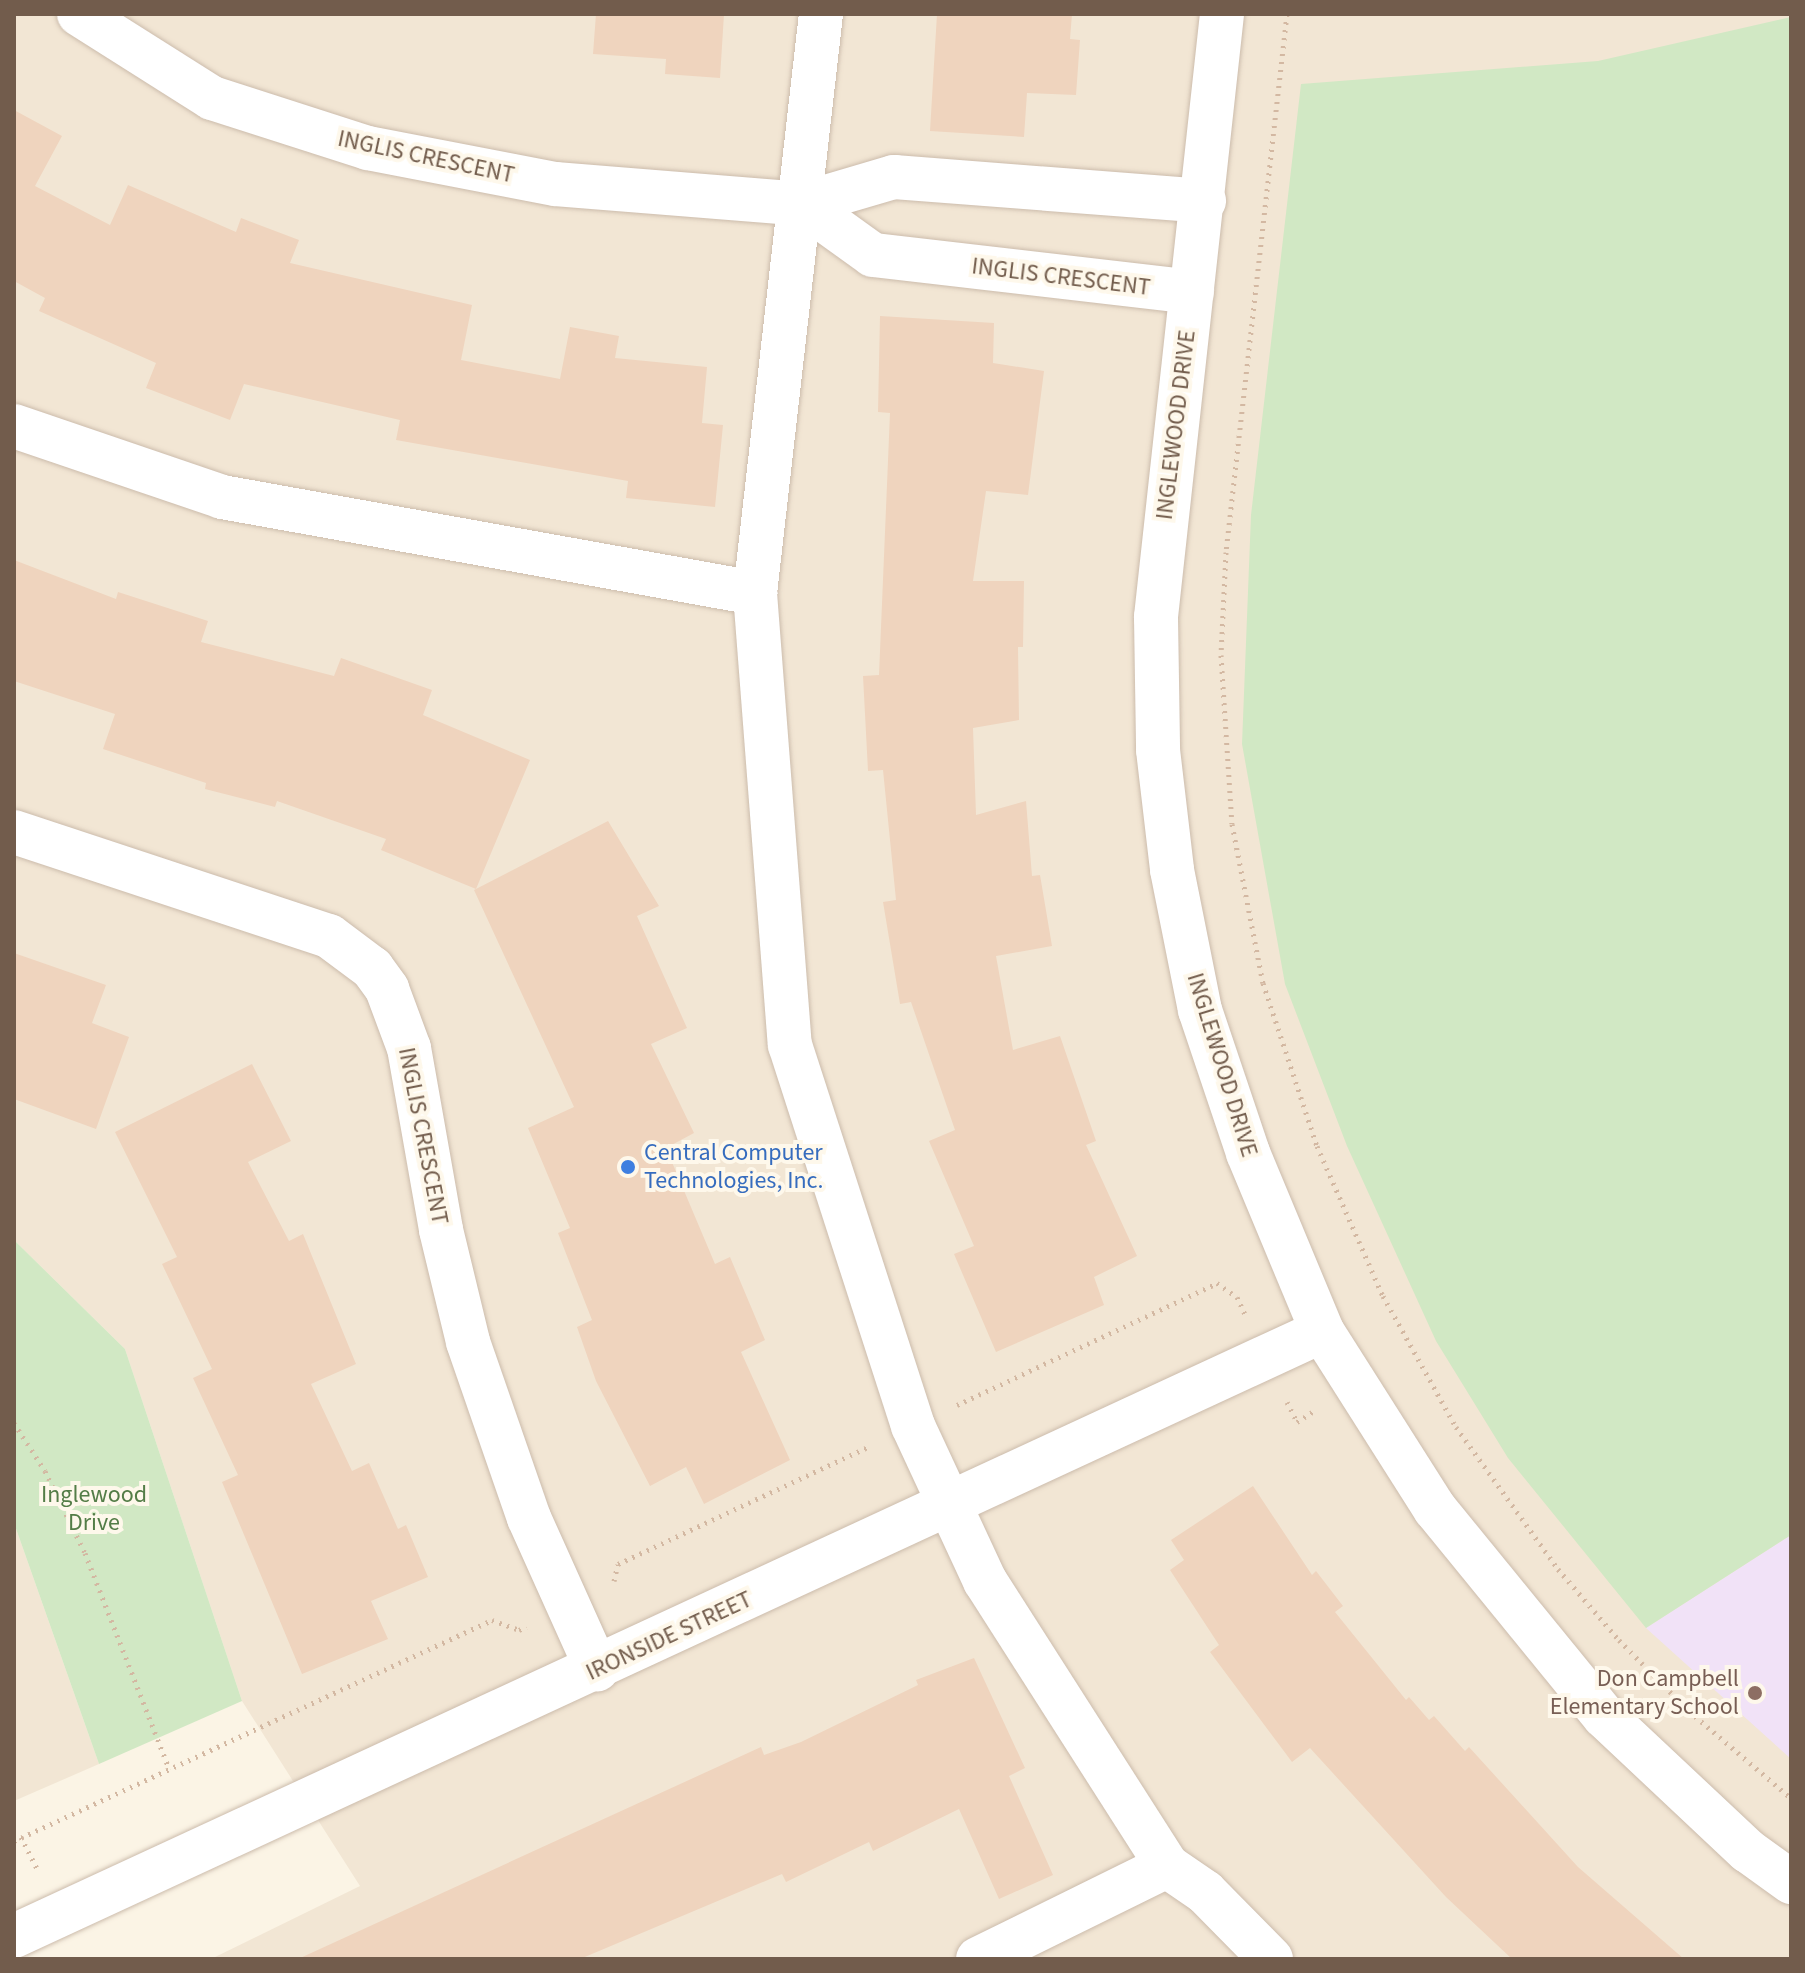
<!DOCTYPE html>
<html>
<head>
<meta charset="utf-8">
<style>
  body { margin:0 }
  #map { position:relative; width:1805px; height:1973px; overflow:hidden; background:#fbf4e5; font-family:"Source Sans 3",sans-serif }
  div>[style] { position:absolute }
  .residential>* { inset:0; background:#f2e6d4 }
  .education>* { inset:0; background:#f1e2f7 }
  .green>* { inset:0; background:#d1e8c4 }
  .building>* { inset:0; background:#efd4be }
  .path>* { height:5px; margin-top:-2.5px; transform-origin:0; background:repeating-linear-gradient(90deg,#d3b8a2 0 2px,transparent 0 8px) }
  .roads { filter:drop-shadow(0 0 2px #ccbcac) drop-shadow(0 0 2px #ccbcac) }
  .minor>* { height:44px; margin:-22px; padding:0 22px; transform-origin:22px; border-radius:22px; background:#fff }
  .dots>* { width:22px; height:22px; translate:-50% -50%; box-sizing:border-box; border:4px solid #fef8eb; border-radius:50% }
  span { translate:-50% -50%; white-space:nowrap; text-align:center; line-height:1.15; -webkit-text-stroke:8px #fef8eb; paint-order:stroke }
  .street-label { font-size:24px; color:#725c4c }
  .shop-label { font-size:24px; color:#366cbe }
  .left { translate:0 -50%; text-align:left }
  .park-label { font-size:24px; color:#547d47 }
  .education-label { font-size:24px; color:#785e54 }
  .right { translate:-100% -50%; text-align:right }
  .frame { position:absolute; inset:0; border:16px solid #725c4c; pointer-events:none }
</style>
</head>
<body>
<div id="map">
  <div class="residential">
    <div style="clip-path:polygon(14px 14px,1791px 14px,1791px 1959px,211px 1959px,360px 1886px,242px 1701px,125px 1349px,14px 1240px)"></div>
    <div style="clip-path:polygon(14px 1523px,99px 1764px,14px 1801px)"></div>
  </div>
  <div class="education">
    <div style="clip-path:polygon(1791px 1535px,1791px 1759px,1646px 1628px)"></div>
  </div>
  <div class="green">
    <div style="clip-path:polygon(1791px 17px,1791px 1535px,1646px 1628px,1508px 1458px,1436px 1341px,1347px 1146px,1285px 984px,1242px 744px,1251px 515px,1301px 84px,1598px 61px)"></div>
    <div style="clip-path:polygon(14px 1240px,125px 1349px,242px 1701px,99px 1764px,14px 1523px)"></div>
  </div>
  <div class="building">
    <div style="clip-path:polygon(596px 14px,724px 14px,720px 78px,665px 74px,666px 59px,593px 54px)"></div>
    <div style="clip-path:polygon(937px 14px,1072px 14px,1070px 39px,1080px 40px,1076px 95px,1027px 93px,1024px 137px,930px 131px)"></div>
    <div style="clip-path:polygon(14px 110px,62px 136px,35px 186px,110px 225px,128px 185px,236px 232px,241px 218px,299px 240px,290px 263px,472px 305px,461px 360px,560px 379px,570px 327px,619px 336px,615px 358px,707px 367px,702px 423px,723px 425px,715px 507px,626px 498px,628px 481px,396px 440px,400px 420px,244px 384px,230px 420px,146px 388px,156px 363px,39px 311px,45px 298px,14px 281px)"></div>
    <div style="clip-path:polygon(880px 316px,994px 323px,993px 363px,1044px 371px,1028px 495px,986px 491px,973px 581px,1024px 581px,1023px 647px,1018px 647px,1019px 720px,973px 728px,976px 815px,1026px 801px,1032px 876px,1040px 875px,1052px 946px,996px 956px,1013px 1050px,1060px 1036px,1096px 1141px,1086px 1145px,1137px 1256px,1094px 1277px,1104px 1305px,996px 1352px,954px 1254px,974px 1246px,929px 1141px,955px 1130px,911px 1002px,900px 1004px,883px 902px,896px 900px,883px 770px,868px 771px,863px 676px,879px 675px,890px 413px,878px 412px)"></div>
    <div style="clip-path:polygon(14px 560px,116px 599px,118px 592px,208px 621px,201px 642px,334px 676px,341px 658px,432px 690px,423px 715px,530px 760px,476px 889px,381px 850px,386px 839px,277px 801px,275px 807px,205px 789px,206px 783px,103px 749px,115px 714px,14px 681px)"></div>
    <div style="clip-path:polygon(608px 821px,659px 906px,637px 916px,687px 1028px,651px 1044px,694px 1133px,666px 1148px,715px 1264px,730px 1257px,765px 1340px,741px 1352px,790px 1460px,704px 1504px,686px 1467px,650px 1486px,596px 1381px,577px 1327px,592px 1320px,558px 1233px,570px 1228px,528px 1128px,574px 1107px,474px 890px)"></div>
    <div style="clip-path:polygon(14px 953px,106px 985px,92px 1023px,129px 1037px,96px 1129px,14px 1099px)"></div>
    <div style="clip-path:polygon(252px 1064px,291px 1141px,248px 1162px,289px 1241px,303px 1234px,356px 1364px,311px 1384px,352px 1471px,369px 1463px,398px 1529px,406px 1525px,428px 1577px,371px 1601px,388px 1639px,302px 1674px,222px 1482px,238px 1475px,193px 1378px,212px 1369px,162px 1264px,177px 1257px,115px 1132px)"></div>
    <div style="clip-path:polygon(1253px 1486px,1312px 1575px,1316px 1571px,1343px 1606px,1335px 1612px,1406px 1700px,1409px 1697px,1429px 1720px,1434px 1716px,1465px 1751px,1469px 1747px,1578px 1867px,1684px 1959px,1512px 1959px,1446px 1897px,1310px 1748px,1292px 1762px,1210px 1652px,1219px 1645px,1170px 1570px,1184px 1560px,1171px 1540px)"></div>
    <div style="clip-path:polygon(974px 1658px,1025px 1768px,1009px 1776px,1053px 1875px,999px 1899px,959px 1809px,873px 1851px,869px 1842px,786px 1882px,782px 1874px,580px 1959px,298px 1959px,761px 1747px,764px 1755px,801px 1742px,918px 1685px,916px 1680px)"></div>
  </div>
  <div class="path">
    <div style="left:1287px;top:14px;width:541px;rotate:96.47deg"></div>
    <div style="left:1226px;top:552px;width:103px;rotate:92.8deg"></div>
    <div style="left:1221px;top:655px;width:169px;rotate:86.3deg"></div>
    <div style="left:1232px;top:824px;width:162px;rotate:79deg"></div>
    <div style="left:1263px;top:983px;width:172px;rotate:71.7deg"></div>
    <div style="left:1317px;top:1146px;width:164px;rotate:66.3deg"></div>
    <div style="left:1383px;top:1296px;width:150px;rotate:60.9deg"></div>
    <div style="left:1456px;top:1427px;width:175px;rotate:54.3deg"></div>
    <div style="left:1558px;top:1569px;width:94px;rotate:49.3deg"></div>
    <div style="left:1619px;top:1640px;width:100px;rotate:45.4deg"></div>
    <div style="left:1689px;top:1711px;width:134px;rotate:40.5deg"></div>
    <div style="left:1287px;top:1402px;width:22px;rotate:63deg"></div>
    <div style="left:1297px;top:1422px;width:20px;rotate:-33deg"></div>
    <div style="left:957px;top:1405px;width:287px;rotate:-25.1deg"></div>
    <div style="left:1217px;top:1283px;width:24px;rotate:35deg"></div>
    <div style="left:1237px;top:1297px;width:19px;rotate:65deg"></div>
    <div style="left:14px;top:1423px;width:57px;rotate:57.1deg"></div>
    <div style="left:45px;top:1471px;width:91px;rotate:64deg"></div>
    <div style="left:85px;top:1553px;width:232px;rotate:68.7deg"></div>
    <div style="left:614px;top:1581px;width:17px;rotate:-77deg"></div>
    <div style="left:618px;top:1564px;width:276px;rotate:-25.1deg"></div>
    <div style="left:21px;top:1837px;width:36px;rotate:63deg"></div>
    <div style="left:14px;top:1841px;width:527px;rotate:-24.81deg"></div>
    <div style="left:492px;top:1620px;width:29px;rotate:20deg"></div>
    <div style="left:519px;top:1630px;width:8px;rotate:-23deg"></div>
  </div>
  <div class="roads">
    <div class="minor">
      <div style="left:79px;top:14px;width:157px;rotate:32.3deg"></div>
      <div style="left:212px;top:98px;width:164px;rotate:17.8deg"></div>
      <div style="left:368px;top:148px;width:190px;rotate:10.9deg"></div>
      <div style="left:555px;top:184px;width:248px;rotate:4.6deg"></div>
      <div style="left:802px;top:204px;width:96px;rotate:-16.4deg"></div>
      <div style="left:894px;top:177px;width:311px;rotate:4.4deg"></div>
      <div style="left:1222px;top:14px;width:607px;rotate:96.25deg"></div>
      <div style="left:1156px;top:617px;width:133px;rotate:89.1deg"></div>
      <div style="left:1158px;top:750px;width:121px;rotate:83.3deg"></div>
      <div style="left:1172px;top:870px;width:143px;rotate:78.7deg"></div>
      <div style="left:1200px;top:1010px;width:151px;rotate:71.4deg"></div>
      <div style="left:1248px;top:1153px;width:193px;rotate:67.4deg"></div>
      <div style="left:1322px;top:1331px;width:211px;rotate:57.6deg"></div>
      <div style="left:1435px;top:1509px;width:267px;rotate:50.8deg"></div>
      <div style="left:1604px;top:1716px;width:197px;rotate:43.2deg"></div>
      <div style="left:1748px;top:1851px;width:53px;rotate:35.8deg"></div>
      <div style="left:802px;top:204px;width:87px;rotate:35.7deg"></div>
      <div style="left:873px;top:255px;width:321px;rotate:6.6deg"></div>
      <div style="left:14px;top:426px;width:220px;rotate:18.8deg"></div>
      <div style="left:222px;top:497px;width:542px;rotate:10.21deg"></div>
      <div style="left:755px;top:593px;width:453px;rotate:85.6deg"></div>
      <div style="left:790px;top:1045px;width:400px;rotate:72.1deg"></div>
      <div style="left:913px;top:1426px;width:171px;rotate:65.1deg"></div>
      <div style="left:985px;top:1581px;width:338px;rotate:57.4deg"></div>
      <div style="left:1167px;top:1866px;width:46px;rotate:34.4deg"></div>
      <div style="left:1205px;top:1892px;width:94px;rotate:45.4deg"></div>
      <div style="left:755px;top:593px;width:583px;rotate:-83.5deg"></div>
      <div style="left:14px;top:832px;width:332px;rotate:18.3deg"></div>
      <div style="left:329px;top:936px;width:54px;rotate:36.7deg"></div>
      <div style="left:372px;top:968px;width:26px;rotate:54deg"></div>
      <div style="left:387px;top:989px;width:63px;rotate:69.6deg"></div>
      <div style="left:409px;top:1048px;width:185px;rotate:80deg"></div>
      <div style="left:441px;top:1230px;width:115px;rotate:76.4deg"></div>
      <div style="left:468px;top:1342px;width:186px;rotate:70.9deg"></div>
      <div style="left:529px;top:1518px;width:166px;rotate:65.8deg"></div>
      <div style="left:14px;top:1936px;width:1441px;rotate:-24.82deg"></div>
      <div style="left:978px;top:1959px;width:211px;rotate:-26.2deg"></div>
    </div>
  </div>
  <div class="dots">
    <div style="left:628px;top:1167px;background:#3f7fe0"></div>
    <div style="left:1755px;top:1693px;background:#8d6e63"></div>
  </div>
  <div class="street-label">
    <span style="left:426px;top:157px;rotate:12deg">INGLIS CRESCENT</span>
    <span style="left:1061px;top:277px;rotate:7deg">INGLIS CRESCENT</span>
    <span style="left:1176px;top:425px;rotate:-83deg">INGLEWOOD DRIVE</span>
    <span style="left:1222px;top:1065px;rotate:73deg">INGLEWOOD DRIVE</span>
    <span style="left:423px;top:1136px;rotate:79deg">INGLIS CRESCENT</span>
    <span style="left:669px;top:1636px;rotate:-25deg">IRONSIDE STREET</span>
  </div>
  <div class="shop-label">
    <span class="left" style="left:644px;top:1167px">Central Computer<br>Technologies, Inc.</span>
  </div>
  <div class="park-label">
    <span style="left:94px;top:1509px">Inglewood<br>Drive</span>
  </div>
  <div class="education-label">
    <span class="right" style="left:1739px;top:1693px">Don Campbell<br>Elementary School</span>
  </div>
  <div class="frame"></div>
</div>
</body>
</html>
